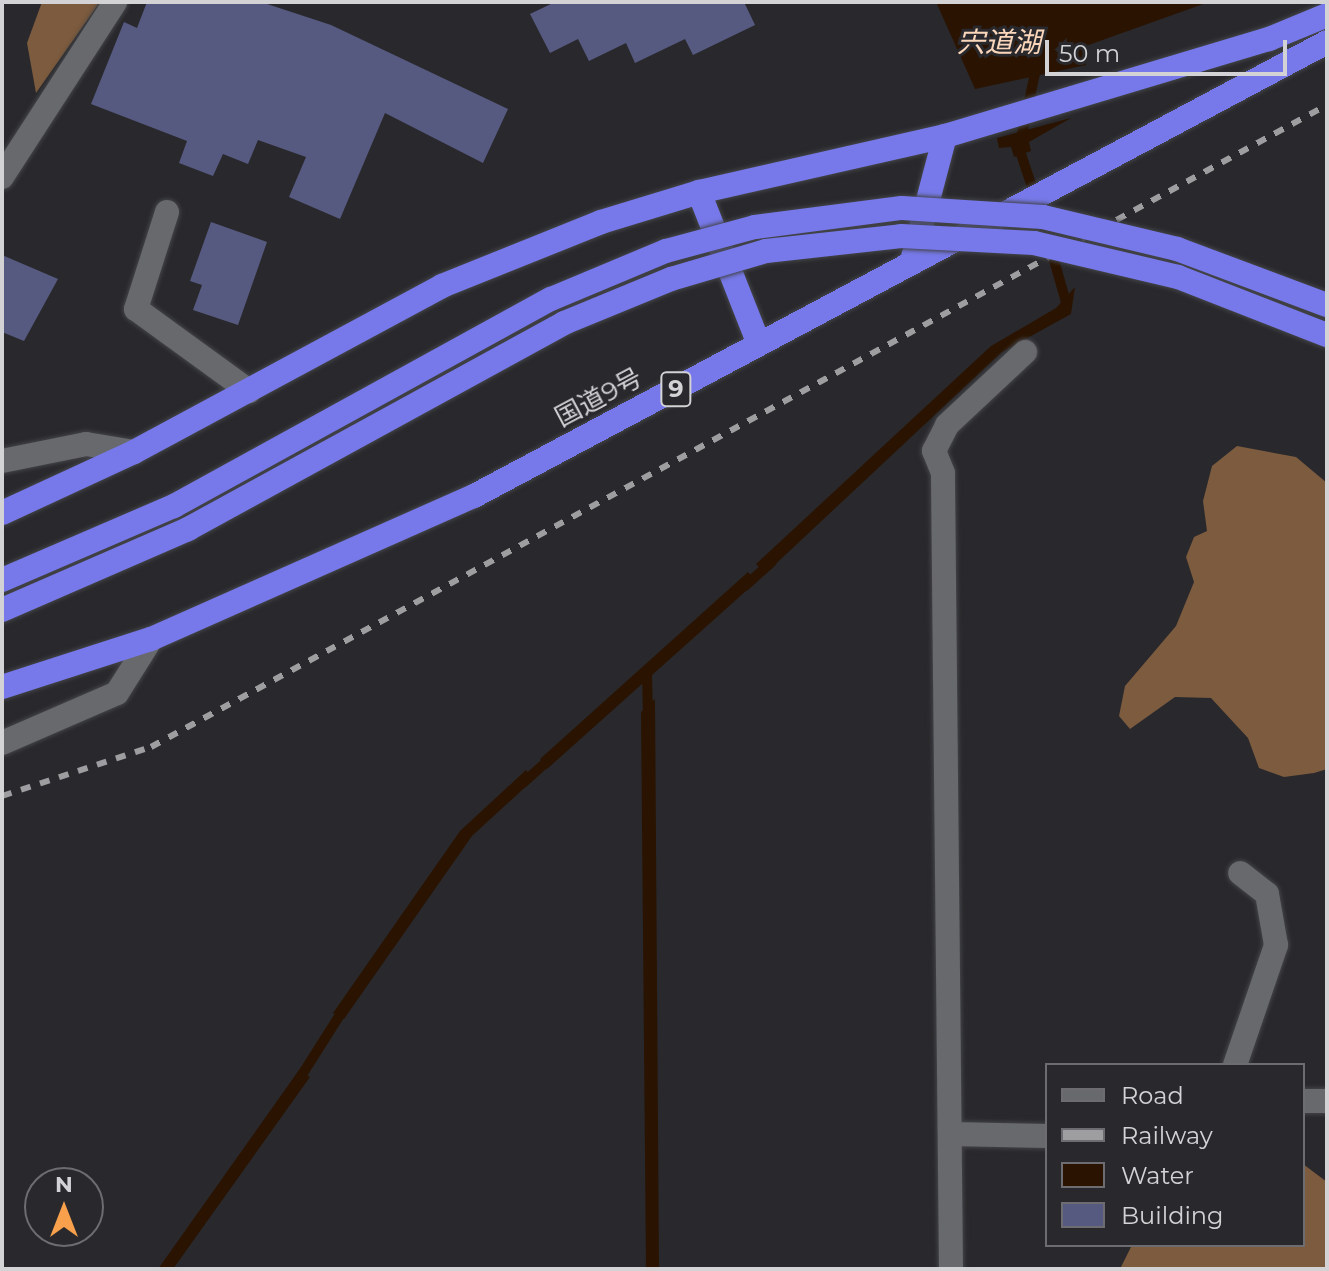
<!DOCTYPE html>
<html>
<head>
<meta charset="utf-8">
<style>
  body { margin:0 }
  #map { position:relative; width:1329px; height:1271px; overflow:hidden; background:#29292d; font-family:Montserrat,"Noto Sans JP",sans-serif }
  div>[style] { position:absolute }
  .forest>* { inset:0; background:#7c5b3e }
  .water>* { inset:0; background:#2a1401 }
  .stream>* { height:10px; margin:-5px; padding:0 5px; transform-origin:5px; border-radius:5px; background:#2a1401 }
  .building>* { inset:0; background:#575a80 }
  .roads { filter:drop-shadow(0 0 2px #434448) drop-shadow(0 0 2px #434448) }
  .minor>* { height:24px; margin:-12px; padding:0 12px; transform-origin:12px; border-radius:12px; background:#68696d }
  .highway>* { height:24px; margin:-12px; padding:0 12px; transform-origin:12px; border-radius:12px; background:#7779ea }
  .rail>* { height:6px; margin-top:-3px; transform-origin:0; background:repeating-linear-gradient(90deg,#9e9ea1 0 10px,transparent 0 20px) }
  .bridges { filter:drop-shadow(0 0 2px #434448) drop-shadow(0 0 2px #434448) }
  .highway-bridge>* { height:24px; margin:-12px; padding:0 12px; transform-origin:12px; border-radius:12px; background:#7779ea }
  span { translate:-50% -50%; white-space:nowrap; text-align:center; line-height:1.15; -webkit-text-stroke:6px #29292d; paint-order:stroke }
  .shield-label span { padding:2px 6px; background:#29292d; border:2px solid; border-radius:6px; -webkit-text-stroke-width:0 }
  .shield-label { font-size:24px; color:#d3d3d6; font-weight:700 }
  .street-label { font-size:26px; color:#d3d3d6 }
  .water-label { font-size:28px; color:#fad7bb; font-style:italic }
  .frame { position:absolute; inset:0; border:4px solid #d3d3d6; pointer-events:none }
  .legend { position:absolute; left:1045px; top:1063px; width:260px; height:184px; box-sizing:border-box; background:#29292d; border:2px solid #6d6d71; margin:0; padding:10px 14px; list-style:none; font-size:24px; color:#d3d3d6 }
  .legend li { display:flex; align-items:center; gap:16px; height:40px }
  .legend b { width:40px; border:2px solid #6d6d71 }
  .north { position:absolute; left:24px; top:1167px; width:80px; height:80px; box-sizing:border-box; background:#29292d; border:2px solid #6d6d71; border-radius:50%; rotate:0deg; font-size:22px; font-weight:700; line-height:32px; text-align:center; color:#d3d3d6 }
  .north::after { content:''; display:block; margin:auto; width:28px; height:36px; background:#f8a04b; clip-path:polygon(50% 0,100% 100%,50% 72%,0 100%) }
  .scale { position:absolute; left:1045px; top:40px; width:242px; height:36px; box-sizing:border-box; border:4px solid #d3d3d6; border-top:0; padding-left:10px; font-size:24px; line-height:28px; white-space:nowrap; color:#d3d3d6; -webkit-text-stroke:6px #29292d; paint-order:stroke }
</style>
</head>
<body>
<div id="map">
  <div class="forest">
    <div style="clip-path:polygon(42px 2px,100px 2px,36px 93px,27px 43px)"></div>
    <div style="clip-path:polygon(1237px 446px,1296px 457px,1327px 483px,1327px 769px,1314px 773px,1284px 777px,1259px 768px,1248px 738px,1211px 698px,1175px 697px,1130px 729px,1119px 716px,1125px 686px,1176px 626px,1194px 582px,1186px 557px,1194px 537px,1207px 531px,1203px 501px,1212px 466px)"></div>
    <div style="clip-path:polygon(1303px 1164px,1327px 1182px,1327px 1269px,1120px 1269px,1132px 1245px,1303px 1245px)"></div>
  </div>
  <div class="water">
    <div style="clip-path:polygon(936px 2px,1209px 2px,1083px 47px,1086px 65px,975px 89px)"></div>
    <div style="clip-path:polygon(1071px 118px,1029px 142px,1031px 151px,1014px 157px,1011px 147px,999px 148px,997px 138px)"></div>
    <div style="clip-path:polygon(1075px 287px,1071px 314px,1002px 352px,765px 574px,756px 564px,991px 346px,1056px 308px)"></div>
    <div style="clip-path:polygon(748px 572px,756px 582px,547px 769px,540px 759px)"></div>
    <div style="clip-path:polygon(655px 699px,659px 1269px,646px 1269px,641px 712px)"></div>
    <div style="clip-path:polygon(526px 770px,534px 779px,472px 836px,344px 1019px,333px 1013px,460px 831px)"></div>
    <div style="clip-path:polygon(299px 1070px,310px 1077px,173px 1269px,158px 1269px)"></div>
  </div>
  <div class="stream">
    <div style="left:1035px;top:196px;width:51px;rotate:-108.4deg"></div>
    <div style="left:1019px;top:148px;width:86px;rotate:-77.9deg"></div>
    <div style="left:1042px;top:218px;width:87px;rotate:74.1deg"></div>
    <div style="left:745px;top:586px;width:36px;rotate:-42deg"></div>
    <div style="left:647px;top:672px;width:47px;rotate:88.8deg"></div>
    <div style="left:523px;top:783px;width:40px;rotate:-42deg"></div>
    <div style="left:298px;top:1081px;width:88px;rotate:-57.6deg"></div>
  </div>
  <div class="building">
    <div style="clip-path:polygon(147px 2px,261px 2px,331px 25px,508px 109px,483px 163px,385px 113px,340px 219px,289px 197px,306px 157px,258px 140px,248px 164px,223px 154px,213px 176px,179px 163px,187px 141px,91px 104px,124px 22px,137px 28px)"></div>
    <div style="clip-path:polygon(555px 2px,744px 2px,755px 25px,693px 55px,685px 39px,635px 63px,626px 43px,589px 61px,578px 39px,550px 53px,530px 14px)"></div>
    <div style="clip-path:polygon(211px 222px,267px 242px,238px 325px,193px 310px,202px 285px,190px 281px)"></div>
    <div style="clip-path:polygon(2px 255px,58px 279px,24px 341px,2px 332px)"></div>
  </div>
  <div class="roads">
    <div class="minor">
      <div style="left:2px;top:177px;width:208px;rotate:-57.1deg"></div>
      <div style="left:167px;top:212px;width:102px;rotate:107.7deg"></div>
      <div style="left:136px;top:309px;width:140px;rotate:36deg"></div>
      <div style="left:2px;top:461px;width:86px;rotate:-11.4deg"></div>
      <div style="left:86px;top:444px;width:49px;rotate:9.5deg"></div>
      <div style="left:2px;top:743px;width:125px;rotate:-23.5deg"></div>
      <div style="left:117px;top:693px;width:64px;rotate:-57.8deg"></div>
      <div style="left:1235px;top:1065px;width:127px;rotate:-71.1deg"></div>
      <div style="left:1276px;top:945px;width:52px;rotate:-100deg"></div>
      <div style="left:1267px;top:894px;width:34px;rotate:-142deg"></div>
      <div style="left:1303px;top:1101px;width:24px"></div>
      <div style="left:951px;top:1134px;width:96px;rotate:1.2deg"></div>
      <div style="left:951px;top:1269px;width:796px;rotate:-90.58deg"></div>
      <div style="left:943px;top:473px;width:24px;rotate:-112deg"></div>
      <div style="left:934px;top:451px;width:29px;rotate:-63deg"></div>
      <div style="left:947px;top:425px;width:107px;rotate:-43.1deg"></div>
    </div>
    <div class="highway">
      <div style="left:699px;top:192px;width:163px;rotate:68.5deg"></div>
      <div style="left:913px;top:257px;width:125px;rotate:-75.2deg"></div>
      <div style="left:2px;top:513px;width:145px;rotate:-24.8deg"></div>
      <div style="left:134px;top:452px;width:350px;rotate:-28.3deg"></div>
      <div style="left:442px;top:286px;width:171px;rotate:-21.9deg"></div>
      <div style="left:601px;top:222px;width:102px;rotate:-17deg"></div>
      <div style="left:699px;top:192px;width:252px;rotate:-12.8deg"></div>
      <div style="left:945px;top:136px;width:338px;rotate:-16.7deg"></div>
      <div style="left:1269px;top:39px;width:63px;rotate:-22.5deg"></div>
      <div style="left:2px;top:687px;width:157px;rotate:-17.9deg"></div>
      <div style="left:151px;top:639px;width:353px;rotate:-23.9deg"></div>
      <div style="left:474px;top:496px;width:966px;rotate:-28.02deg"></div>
    </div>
  </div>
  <div class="rail">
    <div style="left:2px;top:796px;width:157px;rotate:-18.2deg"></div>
    <div style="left:151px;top:747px;width:1340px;rotate:-28.63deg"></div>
  </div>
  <div class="bridges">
    <div class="highway-bridge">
      <div style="left:2px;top:580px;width:187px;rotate:-23.3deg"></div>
      <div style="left:174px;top:506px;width:430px;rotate:-28.8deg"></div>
      <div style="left:551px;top:299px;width:125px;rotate:-22.7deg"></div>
      <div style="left:666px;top:251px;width:92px;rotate:-15.1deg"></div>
      <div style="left:755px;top:227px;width:148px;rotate:-7.4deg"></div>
      <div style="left:902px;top:208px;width:141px;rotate:3.7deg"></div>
      <div style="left:1043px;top:217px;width:138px;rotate:13.4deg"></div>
      <div style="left:1177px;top:249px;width:160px;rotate:20.5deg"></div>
      <div style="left:2px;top:610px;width:203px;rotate:-23.5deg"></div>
      <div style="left:188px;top:529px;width:429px;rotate:-28.7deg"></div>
      <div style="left:564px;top:323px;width:116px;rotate:-22.4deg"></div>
      <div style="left:671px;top:279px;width:99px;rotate:-16.4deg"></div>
      <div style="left:766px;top:251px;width:136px;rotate:-6.3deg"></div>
      <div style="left:901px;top:236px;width:133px;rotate:3deg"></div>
      <div style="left:1034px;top:243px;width:148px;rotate:13.3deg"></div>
      <div style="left:1178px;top:277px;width:160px;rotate:21.3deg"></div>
    </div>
  </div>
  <div class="shield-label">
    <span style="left:676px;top:389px">9</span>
  </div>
  <div class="street-label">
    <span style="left:599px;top:398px;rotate:-28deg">国道9号</span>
  </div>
  <div class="water-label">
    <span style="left:999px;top:42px">宍道湖</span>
  </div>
  <div class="frame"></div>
  <ul class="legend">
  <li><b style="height:10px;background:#68696d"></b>Road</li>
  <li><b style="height:10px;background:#9e9ea1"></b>Railway</li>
  <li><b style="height:22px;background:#2a1401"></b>Water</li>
  <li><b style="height:22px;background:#575a80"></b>Building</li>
  </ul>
  <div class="north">N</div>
  <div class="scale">50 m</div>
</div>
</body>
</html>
